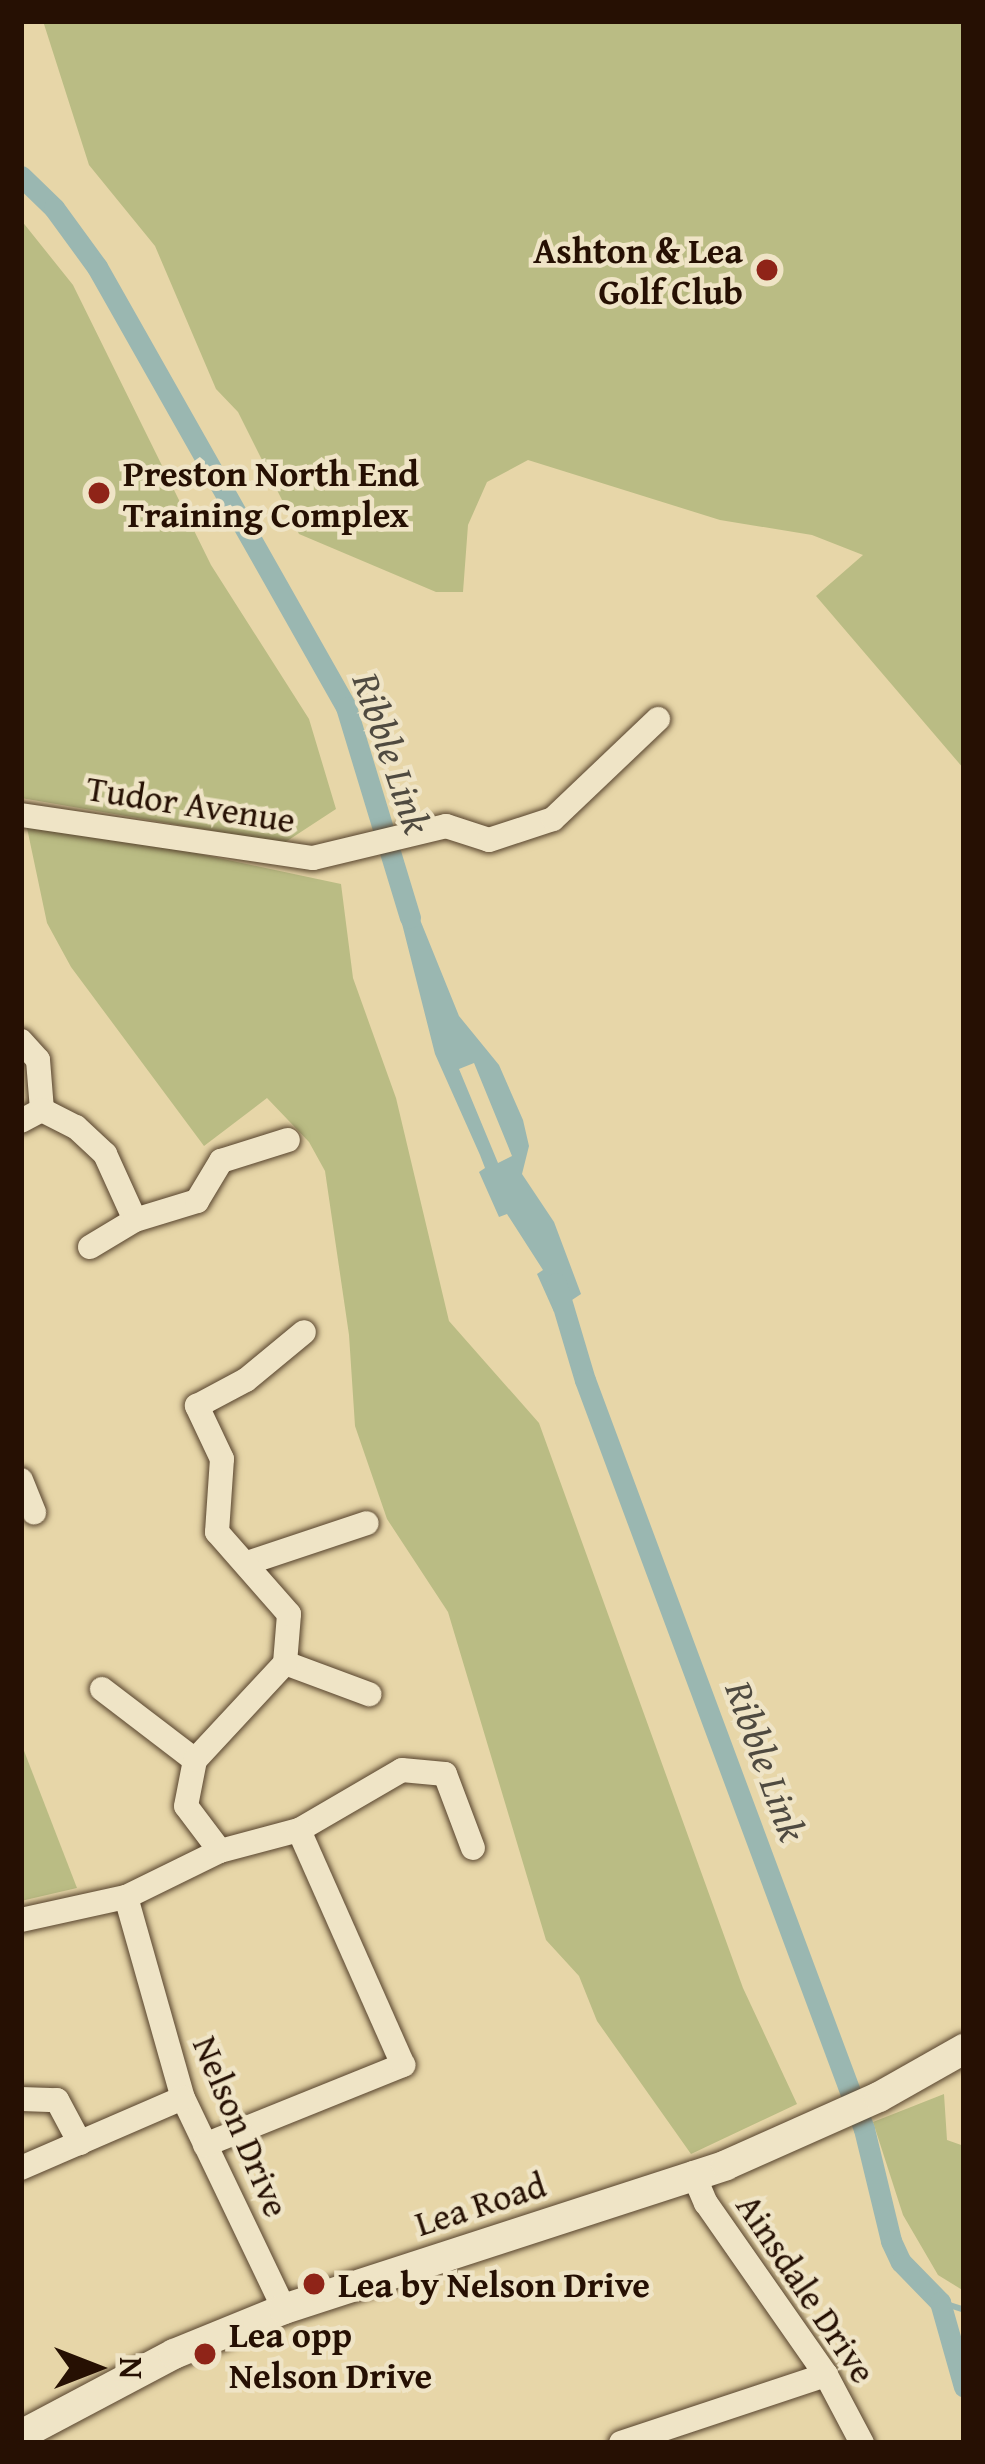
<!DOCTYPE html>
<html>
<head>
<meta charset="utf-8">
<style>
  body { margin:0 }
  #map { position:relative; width:985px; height:2464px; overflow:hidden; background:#e7d6a8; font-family:"Gentium Book Plus",serif }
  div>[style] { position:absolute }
  .green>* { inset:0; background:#babc84 }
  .water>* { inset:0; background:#9ab7b1 }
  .stream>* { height:6px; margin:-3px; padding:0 3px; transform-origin:3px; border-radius:3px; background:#9ab7b1 }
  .canal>* { height:21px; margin:-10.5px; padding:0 10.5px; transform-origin:10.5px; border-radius:10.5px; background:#9ab7b1 }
  .roads { filter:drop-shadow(0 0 3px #56422c) drop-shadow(0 0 3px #56422c) }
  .minor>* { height:24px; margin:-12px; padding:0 12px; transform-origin:12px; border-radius:12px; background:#efe4c6 }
  .tertiary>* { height:30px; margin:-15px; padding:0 15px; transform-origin:15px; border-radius:15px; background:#efe4c6 }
  .dots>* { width:33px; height:33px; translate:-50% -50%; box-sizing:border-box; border:6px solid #efe4c6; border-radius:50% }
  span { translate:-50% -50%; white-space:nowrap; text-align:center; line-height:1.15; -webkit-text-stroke:9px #efe4c6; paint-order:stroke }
  .poi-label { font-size:36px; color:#261003; font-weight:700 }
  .right { translate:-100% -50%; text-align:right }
  .left { translate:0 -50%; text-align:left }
  .street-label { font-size:36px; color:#261003 }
  .water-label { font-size:39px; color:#4f4a40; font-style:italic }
  .frame { position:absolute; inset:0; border:24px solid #261003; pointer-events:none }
  .north { position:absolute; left:36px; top:2308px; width:120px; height:120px; -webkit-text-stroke:9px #efe4c6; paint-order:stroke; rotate:90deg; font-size:33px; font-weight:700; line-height:48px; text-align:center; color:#261003 }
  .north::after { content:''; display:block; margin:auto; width:42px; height:54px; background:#261003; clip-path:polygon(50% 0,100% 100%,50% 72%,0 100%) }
</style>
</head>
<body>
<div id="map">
  <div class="green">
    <div style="clip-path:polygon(43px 21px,964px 21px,964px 769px,816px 596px,863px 555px,812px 535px,720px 520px,528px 460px,487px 482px,468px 525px,463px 592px,436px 592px,299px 534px,238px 412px,216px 389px,155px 246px,89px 165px)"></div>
    <div style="clip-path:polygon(21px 220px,73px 285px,211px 565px,309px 719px,336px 809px,284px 843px,21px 798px)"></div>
    <div style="clip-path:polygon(69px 826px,341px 884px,353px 978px,396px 1098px,449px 1321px,539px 1423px,743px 1988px,797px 2104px,691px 2154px,597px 2021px,579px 1976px,546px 1940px,448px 1612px,387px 1519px,355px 1426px,349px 1335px,325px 1171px,309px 1142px,267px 1098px,204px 1146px,71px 967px,47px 923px,27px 828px)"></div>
    <div style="clip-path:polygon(21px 1743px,77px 1888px,21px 1901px)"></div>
    <div style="clip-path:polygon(944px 2094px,947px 2140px,964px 2146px,964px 2291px,938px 2275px,903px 2215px,873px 2122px)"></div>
  </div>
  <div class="water">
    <div style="clip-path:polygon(evenodd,406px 885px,459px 1016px,499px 1065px,523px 1120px,529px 1146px,522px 1174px,554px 1222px,581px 1294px,554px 1312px,537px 1274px,543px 1270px,507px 1214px,499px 1217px,479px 1172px,485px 1168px,480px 1155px,435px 1054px,396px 900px,406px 885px,474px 1063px,512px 1156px,498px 1163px,459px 1069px,474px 1063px)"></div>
  </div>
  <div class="stream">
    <div style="left:940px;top:2302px;width:25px;rotate:18deg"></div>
  </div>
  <div class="canal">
    <div style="left:21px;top:176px;width:46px;rotate:44.1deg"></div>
    <div style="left:54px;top:208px;width:73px;rotate:53.9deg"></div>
    <div style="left:97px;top:267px;width:506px;rotate:60.49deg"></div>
    <div style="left:346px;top:707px;width:220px;rotate:73.1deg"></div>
    <div style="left:556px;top:1283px;width:101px;rotate:73.4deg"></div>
    <div style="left:585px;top:1380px;width:799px;rotate:69.57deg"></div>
    <div style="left:864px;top:2129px;width:115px;rotate:76.4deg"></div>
    <div style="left:891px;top:2241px;width:23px;rotate:65deg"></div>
    <div style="left:901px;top:2262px;width:56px;rotate:45.7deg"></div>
    <div style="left:940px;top:2302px;width:88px;rotate:74.2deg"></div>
  </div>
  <div class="roads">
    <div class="minor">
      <div style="left:21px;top:815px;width:295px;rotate:8.4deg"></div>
      <div style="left:313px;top:858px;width:137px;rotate:-13.5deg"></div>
      <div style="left:446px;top:826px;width:45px;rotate:18deg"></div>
      <div style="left:489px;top:840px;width:67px;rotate:-18.2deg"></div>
      <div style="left:553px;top:819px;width:145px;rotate:-43.6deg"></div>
      <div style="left:21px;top:1041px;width:25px;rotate:48deg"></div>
      <div style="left:38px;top:1060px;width:50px;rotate:85.4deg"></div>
      <div style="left:21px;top:1121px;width:24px;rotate:-28deg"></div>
      <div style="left:42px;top:1110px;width:38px;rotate:27deg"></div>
      <div style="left:76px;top:1127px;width:40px;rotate:43deg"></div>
      <div style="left:105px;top:1154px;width:72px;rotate:65.6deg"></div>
      <div style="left:90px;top:1247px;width:52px;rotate:-31deg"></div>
      <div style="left:135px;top:1220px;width:65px;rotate:-17deg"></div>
      <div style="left:197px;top:1201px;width:47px;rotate:-59deg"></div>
      <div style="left:221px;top:1161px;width:70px;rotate:-17.4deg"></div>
      <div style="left:21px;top:1480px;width:35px;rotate:68deg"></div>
      <div style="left:247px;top:1563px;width:126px;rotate:-18.4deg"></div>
      <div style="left:285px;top:1663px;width:90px;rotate:20.3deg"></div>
      <div style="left:102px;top:1689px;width:117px;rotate:37.4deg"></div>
      <div style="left:220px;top:1851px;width:56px;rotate:-127.1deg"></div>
      <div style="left:186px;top:1806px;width:47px;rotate:-78.9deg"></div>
      <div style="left:195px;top:1760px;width:132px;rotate:-47.1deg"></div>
      <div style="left:285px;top:1663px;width:49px;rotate:-85.3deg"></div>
      <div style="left:289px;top:1614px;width:109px;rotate:-131.3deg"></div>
      <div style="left:217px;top:1532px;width:73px;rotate:-86.1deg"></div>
      <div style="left:222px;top:1459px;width:59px;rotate:-115.3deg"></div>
      <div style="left:197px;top:1406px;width:55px;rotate:-28deg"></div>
      <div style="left:246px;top:1380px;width:75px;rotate:-39.6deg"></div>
      <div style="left:126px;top:1897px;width:209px;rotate:74.2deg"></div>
      <div style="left:183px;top:2098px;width:234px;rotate:64.4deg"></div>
      <div style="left:21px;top:1920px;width:107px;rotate:-12.4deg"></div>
      <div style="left:126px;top:1897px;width:105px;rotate:-26.1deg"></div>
      <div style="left:220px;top:1851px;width:82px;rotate:-14.9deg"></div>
      <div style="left:299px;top:1830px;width:119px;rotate:-30.2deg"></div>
      <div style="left:402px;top:1770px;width:43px;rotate:5.3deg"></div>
      <div style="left:445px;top:1774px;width:79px;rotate:69.3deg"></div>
      <div style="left:21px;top:2099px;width:36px;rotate:2deg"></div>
      <div style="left:57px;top:2100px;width:49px;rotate:61.9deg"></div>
      <div style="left:205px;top:2145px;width:214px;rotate:-22deg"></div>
      <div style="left:403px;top:2065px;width:257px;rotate:-113.9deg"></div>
      <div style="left:21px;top:2168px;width:176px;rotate:-23.4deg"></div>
      <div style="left:693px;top:2173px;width:33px;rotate:67deg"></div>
      <div style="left:706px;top:2203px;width:210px;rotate:55.1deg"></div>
      <div style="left:826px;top:2375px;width:77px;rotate:62.1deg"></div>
      <div style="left:621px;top:2443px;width:216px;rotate:-18.4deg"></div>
    </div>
    <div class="tertiary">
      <div style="left:21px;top:2435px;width:173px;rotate:-27.9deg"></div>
      <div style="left:174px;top:2354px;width:119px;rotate:-22.2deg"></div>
      <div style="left:284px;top:2309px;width:465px;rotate:-18deg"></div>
      <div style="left:726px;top:2165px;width:167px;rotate:-24deg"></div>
      <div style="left:879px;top:2097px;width:98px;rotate:-29.5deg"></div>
    </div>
  </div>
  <div class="dots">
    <div style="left:767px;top:270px;background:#8f2418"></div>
    <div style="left:99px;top:493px;background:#8f2418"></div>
    <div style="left:314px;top:2284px;background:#8f2418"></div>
    <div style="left:205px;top:2354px;background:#8f2418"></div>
  </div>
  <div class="poi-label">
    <span class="right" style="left:743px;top:270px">Ashton &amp; Lea<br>Golf Club</span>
    <span class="left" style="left:123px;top:493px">Preston North End<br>Training Complex</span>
    <span class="left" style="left:338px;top:2284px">Lea by Nelson Drive</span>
    <span class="left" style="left:229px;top:2354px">Lea opp<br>Nelson Drive</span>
  </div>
  <div class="street-label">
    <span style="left:191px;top:803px;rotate:9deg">Tudor Avenue</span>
    <span style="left:242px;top:2126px;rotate:67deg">Nelson Drive</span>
    <span style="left:480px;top:2203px;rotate:-18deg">Lea Road</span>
    <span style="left:807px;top:2288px;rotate:56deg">Ainsdale Drive</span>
  </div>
  <div class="water-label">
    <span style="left:392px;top:753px;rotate:71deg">Ribble Link</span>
    <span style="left:766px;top:1761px;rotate:70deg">Ribble Link</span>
  </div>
  <div class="frame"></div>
  <div class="north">N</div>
</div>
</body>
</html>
